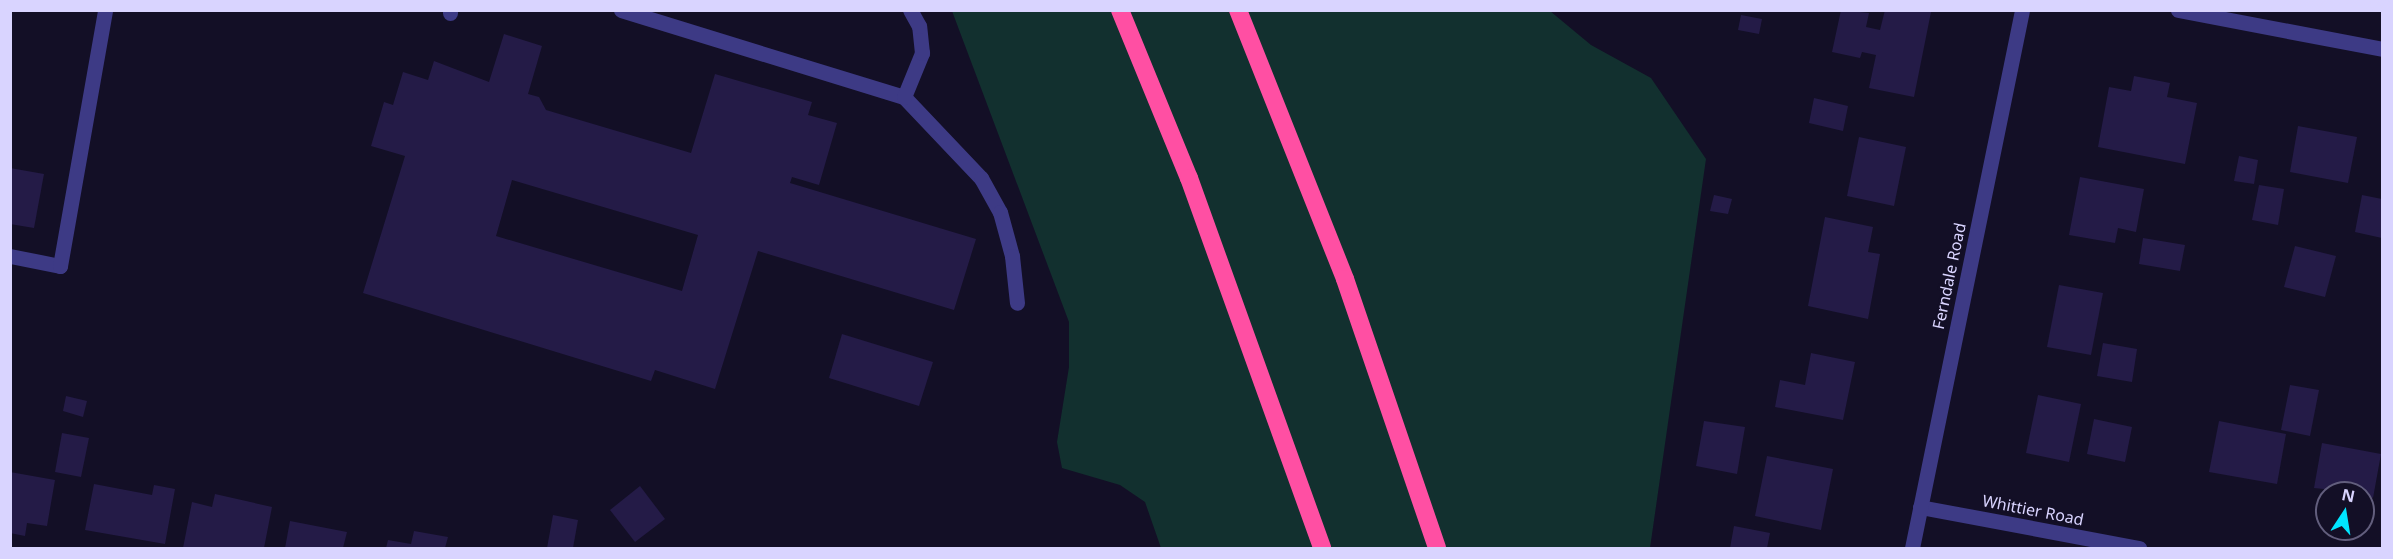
<!DOCTYPE html>
<html>
<head>
<meta charset="utf-8">
<style>
  body { margin:0 }
  #map { position:relative; width:2393px; height:559px; overflow:hidden; background:#130f26; font-family:"Noto Sans",sans-serif }
  div>[style] { position:absolute }
  .green>* { inset:0; background:#12302f }
  .building>* { inset:0; background:#241b47 }
  .lane>* { height:15px; margin:-7.5px; padding:0 7.5px; transform-origin:7.5px; border-radius:7.5px; background:#3d3a85 }
  .street>* { height:15px; margin:-7.5px; padding:0 7.5px; transform-origin:7.5px; border-radius:7.5px; background:#3d3a85 }
  .highway>* { height:18px; margin:-9px; padding:0 9px; transform-origin:9px; border-radius:9px; background:#ff4fa3 }
  span { translate:-50% -50%; white-space:nowrap; text-align:center; line-height:1.15; -webkit-text-stroke:4.5px #130f26; paint-order:stroke }
  .street-label { font-size:16px; color:#d9d4ff }
  .frame { position:absolute; inset:0; border:12px solid #d9d4ff; pointer-events:none }
  .north { position:absolute; left:2315px; top:481px; width:60px; height:60px; box-sizing:border-box; background:#130f26; border:2px solid #625e7d; border-radius:50%; rotate:12deg; font-size:16px; font-weight:700; line-height:24px; text-align:center; color:#d9d4ff }
  .north::after { content:''; display:block; margin:auto; width:21px; height:27px; background:#00e5ff; clip-path:polygon(50% 0,100% 100%,50% 72%,0 100%) }
</style>
</head>
<body>
<div id="map">
  <div class="green">
    <div style="clip-path:polygon(952px 11px,1550px 11px,1591px 45px,1651px 78px,1706px 159px,1650px 548px,1161px 548px,1145px 502px,1120px 485px,1062px 468px,1057px 442px,1069px 367px,1069px 322px)"></div>
  </div>
  <div class="building">
    <div style="clip-path:polygon(1841px 10px,1869px 13px,1866px 27px,1880px 30px,1885px 10px,1931px 12px,1914px 97px,1869px 88px,1876px 55px,1862px 52px,1860px 58px,1832px 52px)"></div>
    <div style="clip-path:polygon(1741px 15px,1762px 19px,1759px 34px,1738px 30px)"></div>
    <div style="clip-path:polygon(evenodd,504px 34px,542px 46px,528px 94px,539px 97px,546px 110px,691px 153px,715px 74px,812px 102px,808px 115px,837px 123px,819px 185px,792px 177px,790px 183px,976px 239px,954px 310px,758px 251px,715px 389px,655px 370px,651px 381px,363px 293px,405px 156px,371px 146px,384px 102px,393px 105px,403px 72px,428px 80px,434px 61px,489px 82px,504px 34px,512px 180px,698px 235px,682px 291px,496px 236px,512px 180px)"></div>
    <div style="clip-path:polygon(2134px 76px,2170px 83px,2167px 97px,2197px 103px,2185px 164px,2098px 147px,2109px 87px,2131px 91px)"></div>
    <div style="clip-path:polygon(1814px 98px,1848px 106px,1843px 131px,1809px 123px)"></div>
    <div style="clip-path:polygon(2298px 126px,2357px 137px,2348px 183px,2290px 172px)"></div>
    <div style="clip-path:polygon(1859px 137px,1906px 147px,1894px 206px,1847px 196px)"></div>
    <div style="clip-path:polygon(2239px 156px,2258px 160px,2254px 184px,2234px 181px)"></div>
    <div style="clip-path:polygon(10px 168px,44px 174px,34px 228px,10px 224px)"></div>
    <div style="clip-path:polygon(2080px 177px,2144px 189px,2136px 232px,2118px 228px,2115px 243px,2069px 235px)"></div>
    <div style="clip-path:polygon(2259px 185px,2284px 189px,2278px 225px,2252px 220px)"></div>
    <div style="clip-path:polygon(1714px 195px,1732px 199px,1728px 214px,1710px 211px)"></div>
    <div style="clip-path:polygon(2362px 195px,2382px 199px,2382px 238px,2355px 232px)"></div>
    <div style="clip-path:polygon(1825px 217px,1873px 227px,1868px 252px,1880px 254px,1868px 319px,1808px 306px)"></div>
    <div style="clip-path:polygon(2143px 238px,2185px 245px,2180px 271px,2139px 264px)"></div>
    <div style="clip-path:polygon(2295px 246px,2336px 256px,2325px 297px,2284px 287px)"></div>
    <div style="clip-path:polygon(2059px 285px,2103px 293px,2091px 355px,2047px 347px)"></div>
    <div style="clip-path:polygon(842px 334px,933px 362px,919px 406px,829px 378px)"></div>
    <div style="clip-path:polygon(2103px 343px,2137px 349px,2132px 382px,2097px 376px)"></div>
    <div style="clip-path:polygon(1811px 353px,1855px 362px,1843px 420px,1775px 407px,1780px 380px,1805px 385px)"></div>
    <div style="clip-path:polygon(2290px 385px,2319px 390px,2310px 436px,2281px 430px)"></div>
    <div style="clip-path:polygon(2038px 395px,2081px 404px,2069px 462px,2026px 453px)"></div>
    <div style="clip-path:polygon(66px 396px,87px 401px,83px 417px,63px 411px)"></div>
    <div style="clip-path:polygon(2094px 419px,2132px 427px,2125px 462px,2087px 454px)"></div>
    <div style="clip-path:polygon(1704px 421px,1745px 427px,1737px 474px,1696px 466px)"></div>
    <div style="clip-path:polygon(2219px 421px,2286px 434px,2277px 484px,2209px 472px)"></div>
    <div style="clip-path:polygon(62px 433px,89px 438px,81px 477px,55px 472px)"></div>
    <div style="clip-path:polygon(2322px 443px,2381px 454px,2373px 498px,2363px 493px,2314px 488px)"></div>
    <div style="clip-path:polygon(1767px 456px,1833px 469px,1821px 530px,1755px 516px)"></div>
    <div style="clip-path:polygon(10px 472px,55px 480px,47px 526px,27px 523px,25px 536px,10px 533px)"></div>
    <div style="clip-path:polygon(94px 484px,152px 495px,154px 485px,175px 489px,165px 544px,85px 530px)"></div>
    <div style="clip-path:polygon(640px 486px,665px 519px,635px 542px,610px 510px)"></div>
    <div style="clip-path:polygon(215px 494px,272px 507px,264px 548px,183px 548px,192px 502px,212px 507px)"></div>
    <div style="clip-path:polygon(553px 515px,578px 520px,573px 548px,547px 548px)"></div>
    <div style="clip-path:polygon(290px 521px,347px 532px,343px 548px,285px 548px)"></div>
    <div style="clip-path:polygon(1734px 526px,1770px 533px,1767px 548px,1730px 548px)"></div>
    <div style="clip-path:polygon(414px 531px,448px 537px,445px 548px,386px 548px,388px 540px,411px 544px)"></div>
  </div>
  <div class="lane">
    <div style="left:621px;top:10px;width:296px;rotate:17.1deg"></div>
    <div style="left:904px;top:97px;width:112px;rotate:46.5deg"></div>
    <div style="left:981px;top:178px;width:39px;rotate:61deg"></div>
    <div style="left:1000px;top:212px;width:46px;rotate:74.7deg"></div>
    <div style="left:1012px;top:256px;width:47px;rotate:83.9deg"></div>
    <div style="left:904px;top:97px;width:48px;rotate:-67.8deg"></div>
    <div style="left:922px;top:53px;width:27px;rotate:-96deg"></div>
    <div style="left:919px;top:26px;width:18px;rotate:-119deg"></div>
    <div style="left:10px;top:256px;width:51px;rotate:11.3deg"></div>
    <div style="left:60px;top:266px;width:260px;rotate:-80deg"></div>
  </div>
  <div class="street">
    <div style="left:2178px;top:10px;width:208px;rotate:10.8deg"></div>
    <div style="left:450px;top:13px;width:3px;rotate:-90deg"></div>
    <div style="left:1920px;top:507px;width:223px;rotate:10.6deg"></div>
    <div style="left:1912px;top:548px;width:549px;rotate:-78.44deg"></div>
  </div>
  <div class="highway">
    <div style="left:1120px;top:10px;width:182px;rotate:67.7deg"></div>
    <div style="left:1189px;top:178px;width:393px;rotate:70.2deg"></div>
    <div style="left:1238px;top:10px;width:289px;rotate:68.3deg"></div>
    <div style="left:1345px;top:279px;width:284px;rotate:71.1deg"></div>
  </div>
  <div class="street-label">
    <span style="left:1949px;top:276px;rotate:-78deg">Ferndale Road</span>
    <span style="left:2033px;top:510px;rotate:11deg">Whittier Road</span>
  </div>
  <div class="frame"></div>
  <div class="north">N</div>
</div>
</body>
</html>
